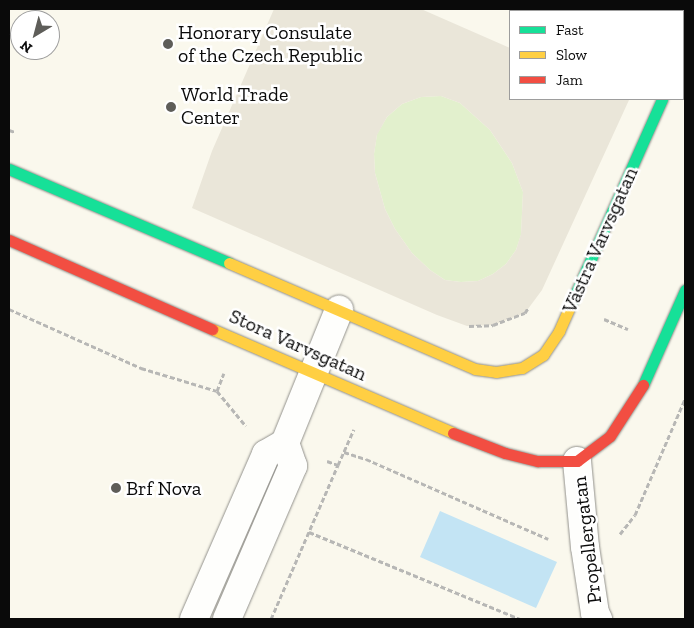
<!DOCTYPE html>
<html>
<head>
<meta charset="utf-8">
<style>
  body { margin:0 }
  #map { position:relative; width:694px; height:628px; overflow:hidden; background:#faf8ed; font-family:"Zilla Slab",serif }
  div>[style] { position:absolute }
  .green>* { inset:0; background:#e2f0cd }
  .plaza>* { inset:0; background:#eae6d9 }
  .water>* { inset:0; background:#c3e4f4 }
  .path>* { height:3px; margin-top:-1.5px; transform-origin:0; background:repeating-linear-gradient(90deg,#b7b7b5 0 5px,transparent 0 7.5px) }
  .roads { filter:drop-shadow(0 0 1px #92918c) drop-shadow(0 0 1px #92918c) }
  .street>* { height:28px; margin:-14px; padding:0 14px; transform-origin:14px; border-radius:14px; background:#fefefc }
  .fast>* { height:11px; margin:-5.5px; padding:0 5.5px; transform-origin:5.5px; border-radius:5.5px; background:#16e098 }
  .slow>* { height:11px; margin:-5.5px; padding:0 5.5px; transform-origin:5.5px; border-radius:5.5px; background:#ffcf43 }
  .jam>* { height:11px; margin:-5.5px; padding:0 5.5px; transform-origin:5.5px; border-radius:5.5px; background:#f24e42 }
  .dots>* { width:14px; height:14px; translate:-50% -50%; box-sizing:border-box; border:2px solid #fff; border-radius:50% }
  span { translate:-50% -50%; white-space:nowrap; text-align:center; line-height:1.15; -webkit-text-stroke:5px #fff; paint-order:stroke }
  .poi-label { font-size:20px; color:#0a0a0a }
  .left { translate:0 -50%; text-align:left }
  .street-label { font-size:20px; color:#0a0a0a }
  .frame { position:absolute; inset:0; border:10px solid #0a0a0a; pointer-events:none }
  .legend { position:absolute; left:509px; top:10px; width:175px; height:90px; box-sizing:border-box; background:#fff; border:1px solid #9d9d9d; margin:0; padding:6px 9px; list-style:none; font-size:15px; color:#0a0a0a }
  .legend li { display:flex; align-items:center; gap:10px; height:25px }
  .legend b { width:25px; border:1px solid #9d9d9d }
  .north { position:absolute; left:10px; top:10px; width:50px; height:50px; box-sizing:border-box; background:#fff; border:1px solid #9d9d9d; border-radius:50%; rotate:217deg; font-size:14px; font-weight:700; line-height:20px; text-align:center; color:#0a0a0a }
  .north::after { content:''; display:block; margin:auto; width:18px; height:22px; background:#5e5d59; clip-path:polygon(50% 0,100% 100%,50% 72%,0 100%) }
</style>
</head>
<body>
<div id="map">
  <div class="green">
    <div style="clip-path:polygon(441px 96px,460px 103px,490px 130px,512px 163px,523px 192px,521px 235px,516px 250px,506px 264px,493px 274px,478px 281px,461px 282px,445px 280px,430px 270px,412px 253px,395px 229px,385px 209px,375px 173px,374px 154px,377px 134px,387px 117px,402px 104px,421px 97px)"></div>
  </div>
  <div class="plaza">
    <div style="clip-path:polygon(evenodd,274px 9px,421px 9px,510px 48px,510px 99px,629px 100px,542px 290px,525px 313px,493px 325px,467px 326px,437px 315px,192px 208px,212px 151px,274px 9px,441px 96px,460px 103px,490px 130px,512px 163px,523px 192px,521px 234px,516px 250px,506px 264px,493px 274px,478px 281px,461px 282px,445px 280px,430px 270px,412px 253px,395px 229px,385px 209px,375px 173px,374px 154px,377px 135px,387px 117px,402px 104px,421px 97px,441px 96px)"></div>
  </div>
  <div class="water">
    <div style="clip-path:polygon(440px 511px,557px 562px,536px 608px,420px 557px)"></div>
  </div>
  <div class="path">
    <div style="left:662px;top:11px;width:2px;rotate:-63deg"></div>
    <div style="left:9px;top:130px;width:6px;rotate:18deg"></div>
    <div style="left:9px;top:309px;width:145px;rotate:24.1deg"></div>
    <div style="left:141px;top:368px;width:79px;rotate:16.8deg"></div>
    <div style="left:217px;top:391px;width:45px;rotate:50.4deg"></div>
    <div style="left:604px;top:319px;width:26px;rotate:23deg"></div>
    <div style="left:469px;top:326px;width:24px;rotate:-2deg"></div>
    <div style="left:493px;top:325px;width:34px;rotate:-21deg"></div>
    <div style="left:525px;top:313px;width:6px;rotate:-59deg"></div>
    <div style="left:217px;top:391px;width:19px;rotate:-69deg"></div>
    <div style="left:344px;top:452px;width:23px;rotate:18deg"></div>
    <div style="left:366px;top:459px;width:199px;rotate:23.7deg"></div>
    <div style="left:327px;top:461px;width:12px;rotate:20deg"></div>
    <div style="left:338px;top:465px;width:39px;rotate:-66deg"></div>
    <div style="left:309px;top:532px;width:228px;rotate:22.4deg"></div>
    <div style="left:620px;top:534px;width:24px;rotate:-52deg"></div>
    <div style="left:635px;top:515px;width:126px;rotate:-66.7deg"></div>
    <div style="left:271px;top:619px;width:168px;rotate:-66.5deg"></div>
  </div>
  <div class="roads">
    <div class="street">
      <div style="left:577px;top:461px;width:86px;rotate:84.7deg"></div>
      <div style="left:585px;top:547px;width:67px;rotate:81.4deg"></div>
      <div style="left:595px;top:613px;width:7px;rotate:63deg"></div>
      <div style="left:194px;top:619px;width:180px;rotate:-66.4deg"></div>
      <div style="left:266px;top:454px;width:22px;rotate:-30deg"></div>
      <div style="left:285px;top:443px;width:144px;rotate:-67.9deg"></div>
      <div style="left:227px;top:619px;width:167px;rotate:-66.7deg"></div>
      <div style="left:293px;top:466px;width:24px;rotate:-109deg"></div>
    </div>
    <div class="fast">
      <div style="left:683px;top:53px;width:6px;rotate:-72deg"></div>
      <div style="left:9px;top:169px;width:239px;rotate:23.1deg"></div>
      <div style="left:570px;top:306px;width:227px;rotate:-66deg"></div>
      <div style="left:643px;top:385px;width:104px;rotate:-66.1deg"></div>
    </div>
    <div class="slow">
      <div style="left:229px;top:263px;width:268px;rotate:23.3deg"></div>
      <div style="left:475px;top:369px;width:21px;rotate:8deg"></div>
      <div style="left:496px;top:372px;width:26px;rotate:-9deg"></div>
      <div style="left:522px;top:368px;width:25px;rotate:-32deg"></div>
      <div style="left:543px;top:355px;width:29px;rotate:-56deg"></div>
      <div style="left:559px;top:331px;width:27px;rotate:-66deg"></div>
      <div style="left:212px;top:329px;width:262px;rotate:23.3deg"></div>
    </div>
    <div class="jam">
      <div style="left:9px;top:240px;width:222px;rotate:23.7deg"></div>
      <div style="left:453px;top:433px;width:56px;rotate:21deg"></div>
      <div style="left:505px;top:453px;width:34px;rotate:14deg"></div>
      <div style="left:538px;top:461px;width:39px"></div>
      <div style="left:577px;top:461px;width:41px;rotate:-37.1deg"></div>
      <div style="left:610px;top:436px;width:61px;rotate:-57.1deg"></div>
    </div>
  </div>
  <div class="dots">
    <div style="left:168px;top:44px;background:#5e5d59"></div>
    <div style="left:171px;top:107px;background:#5e5d59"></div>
    <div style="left:116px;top:488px;background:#5e5d59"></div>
  </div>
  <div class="poi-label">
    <span class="left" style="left:178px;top:44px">Honorary Consulate<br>of the Czech Republic</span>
    <span class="left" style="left:181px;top:106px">World Trade<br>Center</span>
    <span class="left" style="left:126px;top:488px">Brf Nova</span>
  </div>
  <div class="street-label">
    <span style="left:600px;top:240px;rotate:-66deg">Västra Varvsgatan</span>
    <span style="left:298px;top:345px;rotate:24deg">Stora Varvsgatan</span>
    <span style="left:587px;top:540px;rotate:-97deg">Propellergatan</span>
  </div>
  <div class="frame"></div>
  <ul class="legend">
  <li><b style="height:6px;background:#16e098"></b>Fast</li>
  <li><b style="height:6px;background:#ffcf43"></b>Slow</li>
  <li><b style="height:6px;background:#f24e42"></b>Jam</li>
  </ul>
  <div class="north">N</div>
</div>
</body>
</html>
